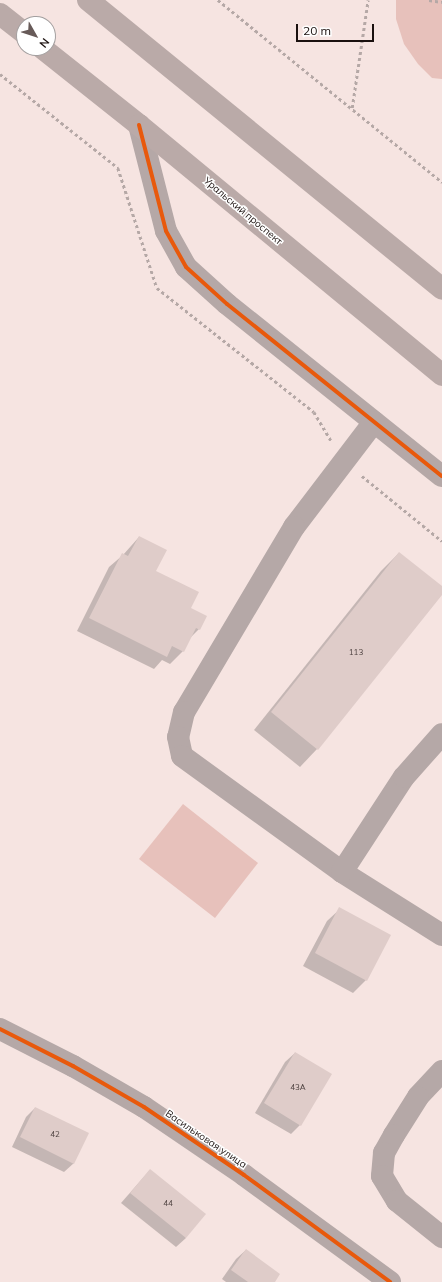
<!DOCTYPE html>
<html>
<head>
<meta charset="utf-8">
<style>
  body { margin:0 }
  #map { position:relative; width:442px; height:1282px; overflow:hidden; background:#f6e4e1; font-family:Mulish,sans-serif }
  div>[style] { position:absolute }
  .green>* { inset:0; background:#e7c1bb }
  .shadow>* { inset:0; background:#0003 }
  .building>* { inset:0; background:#dfccc9 }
  .path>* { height:2.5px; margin-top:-1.25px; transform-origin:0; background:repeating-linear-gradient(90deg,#b5a8a6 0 3px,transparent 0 6px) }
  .minor>* { height:22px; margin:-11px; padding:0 11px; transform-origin:11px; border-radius:11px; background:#b5a8a7 }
  .major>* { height:22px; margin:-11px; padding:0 11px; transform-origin:11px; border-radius:11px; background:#baaaa8 }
  .cycleway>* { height:4px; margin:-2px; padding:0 2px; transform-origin:2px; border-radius:2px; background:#e8590c }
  span { translate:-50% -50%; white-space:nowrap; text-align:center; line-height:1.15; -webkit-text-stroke:3px #fff; paint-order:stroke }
  .number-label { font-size:8px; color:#4e4240 }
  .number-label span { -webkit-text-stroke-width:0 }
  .street-label { font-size:10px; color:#1a100e }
  .north { position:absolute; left:16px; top:16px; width:40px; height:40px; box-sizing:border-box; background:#fff; border:1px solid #a39f9f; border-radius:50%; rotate:129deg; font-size:11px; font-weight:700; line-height:16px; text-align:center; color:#1a100e }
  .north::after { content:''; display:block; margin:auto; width:14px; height:18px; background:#675a58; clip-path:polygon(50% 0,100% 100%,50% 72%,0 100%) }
  .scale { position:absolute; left:296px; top:24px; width:78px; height:18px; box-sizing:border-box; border:2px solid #1a100e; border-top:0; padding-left:5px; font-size:12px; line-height:14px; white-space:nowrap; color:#1a100e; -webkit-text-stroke:3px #fff; paint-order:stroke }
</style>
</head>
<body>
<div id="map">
  <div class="green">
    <div style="clip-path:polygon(396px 0,442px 0,442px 79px,432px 78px,418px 64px,404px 44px,396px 19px)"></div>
    <div style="clip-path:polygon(183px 804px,258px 863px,215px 918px,139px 859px)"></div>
  </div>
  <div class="shadow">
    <div style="clip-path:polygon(139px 537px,155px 571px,199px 629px,189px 639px,183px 651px,170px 664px,162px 660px,154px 669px,77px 631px,109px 567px,123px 555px)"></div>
    <div style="clip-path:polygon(399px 553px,442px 588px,442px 594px,317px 749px,300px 767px,254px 730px,381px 571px)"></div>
    <div style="clip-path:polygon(340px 909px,366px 980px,353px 993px,303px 966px,327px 921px)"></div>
    <div style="clip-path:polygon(295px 1053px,300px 1125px,291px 1134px,255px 1113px,285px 1062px)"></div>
    <div style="clip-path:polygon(35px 1108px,74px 1163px,64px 1172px,12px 1147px,26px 1117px)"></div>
    <div style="clip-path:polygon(150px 1170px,186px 1238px,176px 1247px,121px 1203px)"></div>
    <div style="clip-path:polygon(246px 1250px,274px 1282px,226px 1282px,222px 1279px,236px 1259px)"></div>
  </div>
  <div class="building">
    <div style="clip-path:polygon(139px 536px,167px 550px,156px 571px,199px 592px,191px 608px,207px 616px,200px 630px,196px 628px,184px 652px,172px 646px,167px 657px,89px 618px,122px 553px,128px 556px)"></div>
    <div style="clip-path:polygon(399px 552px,442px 586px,442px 595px,318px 750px,271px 712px)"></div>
    <div style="clip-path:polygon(339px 907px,391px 935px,367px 981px,315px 953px)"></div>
    <div style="clip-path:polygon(295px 1052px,332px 1074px,301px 1126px,264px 1103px)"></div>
    <div style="clip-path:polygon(35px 1107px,89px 1133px,74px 1164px,20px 1137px)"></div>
    <div style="clip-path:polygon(150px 1169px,206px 1214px,186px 1238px,130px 1193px)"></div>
    <div style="clip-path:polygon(246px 1249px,280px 1274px,275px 1282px,248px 1282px,231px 1270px)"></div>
  </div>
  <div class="path">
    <div style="left:218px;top:0;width:289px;rotate:39.1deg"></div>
    <div style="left:429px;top:0;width:13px;rotate:9deg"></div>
    <div style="left:0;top:74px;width:151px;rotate:38.5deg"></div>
    <div style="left:118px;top:168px;width:126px;rotate:72deg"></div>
    <div style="left:157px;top:288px;width:200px;rotate:38.3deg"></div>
    <div style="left:314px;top:412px;width:33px;rotate:59deg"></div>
    <div style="left:352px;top:108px;width:109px;rotate:-81.6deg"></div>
    <div style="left:362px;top:476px;width:103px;rotate:39.1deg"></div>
  </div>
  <div class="minor">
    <div style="left:139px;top:125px;width:109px;rotate:75.7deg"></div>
    <div style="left:166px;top:231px;width:41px;rotate:60.9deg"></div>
    <div style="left:186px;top:267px;width:55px;rotate:42.1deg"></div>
    <div style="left:227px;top:304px;width:275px;rotate:38.7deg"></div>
    <div style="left:374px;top:422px;width:132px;rotate:127.3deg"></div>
    <div style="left:294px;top:527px;width:215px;rotate:120.7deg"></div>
    <div style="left:184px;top:712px;width:26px;rotate:103deg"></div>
    <div style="left:178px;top:737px;width:19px;rotate:78deg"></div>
    <div style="left:182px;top:756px;width:198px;rotate:35.9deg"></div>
    <div style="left:342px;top:872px;width:118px;rotate:32.2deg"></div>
    <div style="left:342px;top:872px;width:113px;rotate:-56.9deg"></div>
    <div style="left:404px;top:777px;width:57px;rotate:-48.5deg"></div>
    <div style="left:0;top:1029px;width:82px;rotate:26.9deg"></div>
    <div style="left:73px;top:1066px;width:82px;rotate:30deg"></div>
    <div style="left:144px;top:1107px;width:121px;rotate:34.2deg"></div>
    <div style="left:244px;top:1175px;width:181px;rotate:36.2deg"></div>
    <div style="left:442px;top:1071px;width:35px;rotate:133deg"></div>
    <div style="left:418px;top:1097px;width:45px;rotate:122.3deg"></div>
    <div style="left:394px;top:1135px;width:21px;rotate:119deg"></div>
    <div style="left:384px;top:1153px;width:23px;rotate:95deg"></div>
    <div style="left:382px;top:1176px;width:29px;rotate:59deg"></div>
    <div style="left:397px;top:1201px;width:58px;rotate:38.7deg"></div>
  </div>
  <div class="major">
    <div style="left:88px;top:0;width:457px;rotate:39.2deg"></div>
    <div style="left:0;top:14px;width:31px;rotate:38deg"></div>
    <div style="left:42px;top:48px;width:124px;rotate:38.4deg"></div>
    <div style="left:139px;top:125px;width:393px;rotate:39.5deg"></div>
  </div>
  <div class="cycleway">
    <div style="left:139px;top:125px;width:109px;rotate:75.7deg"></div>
    <div style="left:166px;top:231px;width:41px;rotate:60.9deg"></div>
    <div style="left:186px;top:267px;width:55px;rotate:42.1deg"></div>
    <div style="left:227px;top:304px;width:275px;rotate:38.7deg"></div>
    <div style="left:0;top:1029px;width:82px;rotate:26.9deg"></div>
    <div style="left:73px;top:1066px;width:82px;rotate:30deg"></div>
    <div style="left:144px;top:1107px;width:121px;rotate:34.2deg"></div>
    <div style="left:244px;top:1175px;width:181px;rotate:36.2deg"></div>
  </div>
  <div class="number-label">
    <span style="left:356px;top:653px">113</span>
    <span style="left:298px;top:1088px">43А</span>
    <span style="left:55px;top:1135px">42</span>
    <span style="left:168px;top:1204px">44</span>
  </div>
  <div class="street-label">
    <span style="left:243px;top:211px;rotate:40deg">Уральский проспект</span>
    <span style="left:206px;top:1139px;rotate:34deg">Васильковая улица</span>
  </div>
  <div class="north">N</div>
  <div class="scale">20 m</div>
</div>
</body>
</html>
